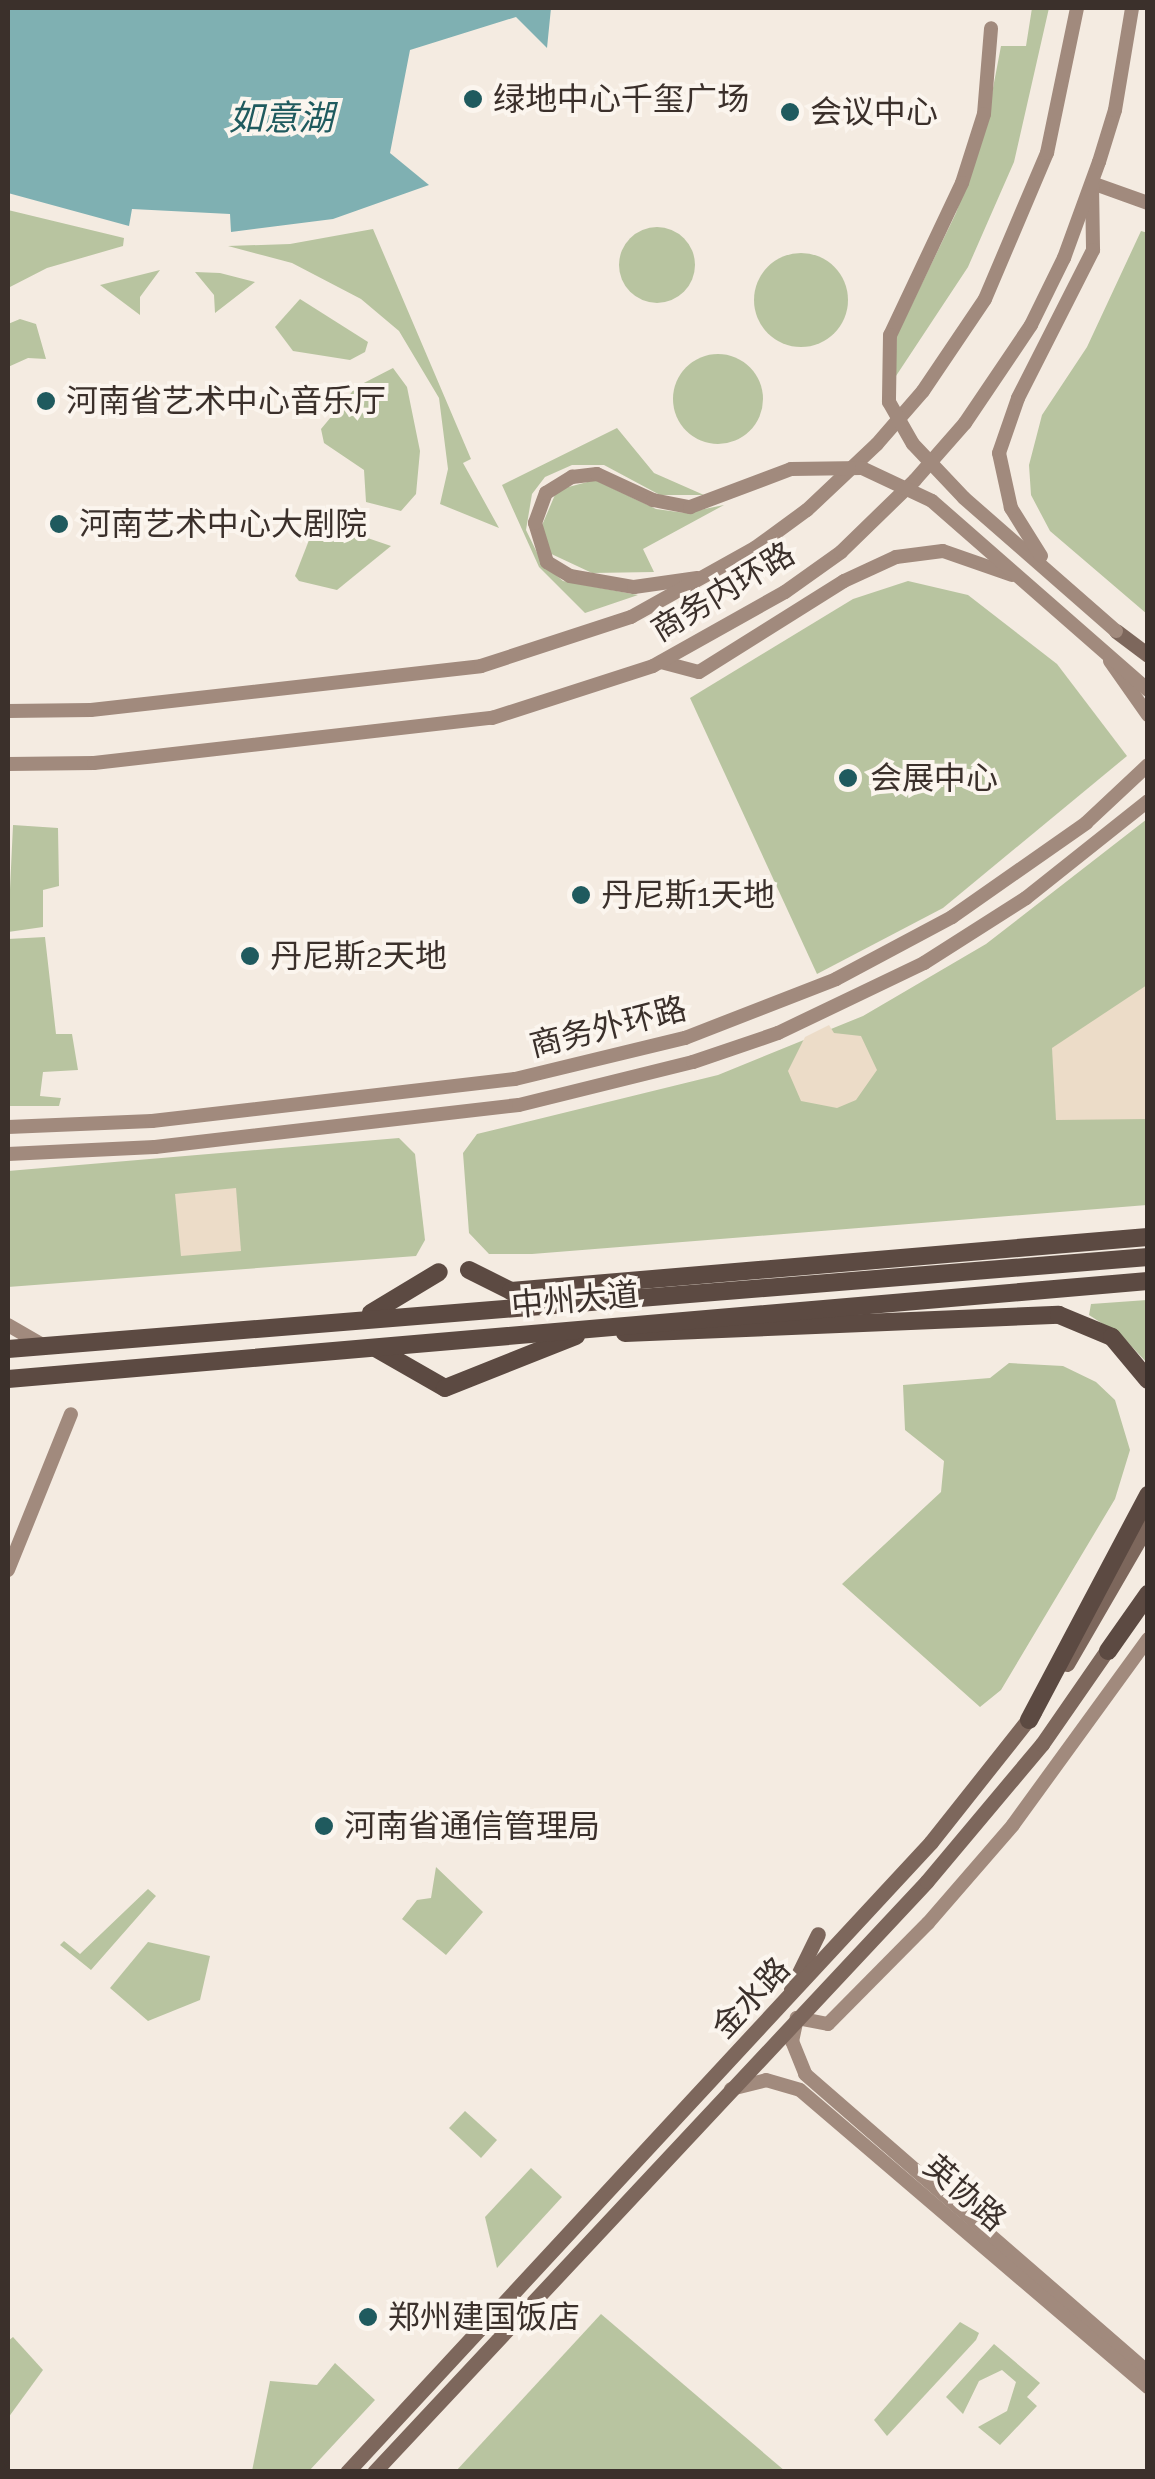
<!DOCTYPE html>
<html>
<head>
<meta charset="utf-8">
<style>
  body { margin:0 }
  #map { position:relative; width:1155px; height:2479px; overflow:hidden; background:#f4ebe1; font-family:Raleway,"Noto Sans SC",sans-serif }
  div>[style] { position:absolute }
  .green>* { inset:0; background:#b8c4a0 }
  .round { border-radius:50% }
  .plaza>* { inset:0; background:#ecdcc8 }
  .water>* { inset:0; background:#7fb0b2 }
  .secondary>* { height:14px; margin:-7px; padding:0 7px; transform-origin:7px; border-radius:7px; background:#a18a7d }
  .primary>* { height:15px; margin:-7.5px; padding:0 7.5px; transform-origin:7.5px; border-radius:7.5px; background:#7d675c }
  .highway>* { height:18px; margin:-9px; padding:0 9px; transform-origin:9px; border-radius:9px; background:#5c4a42 }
  .secondary-bridge>* { height:14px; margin:-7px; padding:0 7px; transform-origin:7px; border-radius:7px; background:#a18a7d }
  .dots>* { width:28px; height:28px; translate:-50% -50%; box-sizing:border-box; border:5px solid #fbf5ee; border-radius:50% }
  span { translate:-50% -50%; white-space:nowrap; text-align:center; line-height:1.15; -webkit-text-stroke:8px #fbf5ee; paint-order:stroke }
  .poi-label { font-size:32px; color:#3b302b }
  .left { translate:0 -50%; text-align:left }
  .street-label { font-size:32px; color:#3b302b }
  .water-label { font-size:35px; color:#1f5a5e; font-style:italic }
  .frame { position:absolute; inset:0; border:10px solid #3b302b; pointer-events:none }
</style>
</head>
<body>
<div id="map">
  <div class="green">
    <div style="clip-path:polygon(1032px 8px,1049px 8px,1014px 162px,968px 267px,894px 379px,897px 335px,956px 213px,985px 130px,1001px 46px,1026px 46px)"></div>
    <div style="clip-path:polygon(8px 210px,124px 238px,123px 246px,47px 268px,8px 288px)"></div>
    <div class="round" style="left:619px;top:227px;width:76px;height:76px"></div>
    <div style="clip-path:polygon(373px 229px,471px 459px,463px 463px,499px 528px,440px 504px,448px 469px,439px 398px,399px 331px,361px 299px,292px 263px,228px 246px,290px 244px)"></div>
    <div style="clip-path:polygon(1141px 231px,1148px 233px,1147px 614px,1050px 531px,1031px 495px,1029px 465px,1042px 415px,1087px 347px)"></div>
    <div class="round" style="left:754px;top:253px;width:94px;height:94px"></div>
    <div style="clip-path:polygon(160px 270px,140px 297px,140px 315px,100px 285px)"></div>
    <div style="clip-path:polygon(195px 272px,220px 273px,255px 282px,215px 313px,214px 295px)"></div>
    <div style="clip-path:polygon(300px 299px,368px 342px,365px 352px,350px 360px,293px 351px,275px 327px)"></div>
    <div style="clip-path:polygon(20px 319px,36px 324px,46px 359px,28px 358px,8px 367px,8px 324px)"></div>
    <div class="round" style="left:673px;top:354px;width:90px;height:90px"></div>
    <div style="clip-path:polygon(393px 368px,407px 387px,420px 451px,416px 494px,401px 511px,366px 502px,364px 470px,324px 443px,321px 429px,356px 387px)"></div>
    <div style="clip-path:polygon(617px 428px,654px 473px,704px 495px,660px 495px,604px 465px,572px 465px,545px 477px,532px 494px,526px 530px,542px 563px,563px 581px,638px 595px,585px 613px,539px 567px,502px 485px)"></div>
    <div style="clip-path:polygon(595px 480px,656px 509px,685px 513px,724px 505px,643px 549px,654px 572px,592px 573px,545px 551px,540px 530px,557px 490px)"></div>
    <div style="clip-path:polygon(344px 530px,391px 546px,337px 590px,299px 581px,295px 576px,311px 535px)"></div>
    <div style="clip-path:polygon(908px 581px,968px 595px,1057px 664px,1127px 756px,943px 908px,817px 974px,690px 698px,853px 599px)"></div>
    <div style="clip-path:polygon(1147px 819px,1147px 1205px,532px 1254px,489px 1254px,469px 1233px,463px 1153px,477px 1134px,718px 1075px,863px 1016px,986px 944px)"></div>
    <div style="clip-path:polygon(13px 825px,58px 828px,59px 886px,43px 890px,43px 927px,8px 932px)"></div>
    <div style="clip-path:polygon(45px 937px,56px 1034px,72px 1034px,78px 1070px,43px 1072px,40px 1096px,61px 1098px,59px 1106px,8px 1106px,8px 939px)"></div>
    <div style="clip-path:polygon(399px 1138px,415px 1154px,425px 1240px,416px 1256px,8px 1287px,8px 1171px)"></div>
    <div style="clip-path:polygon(1147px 1300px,1147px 1363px,1123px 1337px,1089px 1315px,1091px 1304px)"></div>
    <div style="clip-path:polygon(1009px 1363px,1063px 1366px,1096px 1382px,1115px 1400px,1130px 1450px,1115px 1499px,1001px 1690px,980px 1707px,842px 1584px,941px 1492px,944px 1461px,905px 1430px,903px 1385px,990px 1378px)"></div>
    <div style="clip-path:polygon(436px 1867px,483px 1912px,446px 1955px,402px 1919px,417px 1900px,431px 1898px)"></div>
    <div style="clip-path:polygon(148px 1889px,156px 1896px,91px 1970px,60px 1945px,64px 1941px,80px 1954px)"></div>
    <div style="clip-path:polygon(148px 1942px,210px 1956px,200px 2000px,148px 2021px,110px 1988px)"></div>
    <div style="clip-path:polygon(465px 2111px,497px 2140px,481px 2158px,449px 2128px)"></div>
    <div style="clip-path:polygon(531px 2168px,562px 2197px,497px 2268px,485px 2217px)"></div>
    <div style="clip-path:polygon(601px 2314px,785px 2471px,456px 2471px)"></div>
    <div style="clip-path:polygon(960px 2322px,979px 2333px,976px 2340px,887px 2436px,874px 2420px)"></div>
    <div style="clip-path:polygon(13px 2337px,43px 2370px,8px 2418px,8px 2341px)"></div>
    <div style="clip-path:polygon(994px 2344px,1040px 2383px,1027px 2397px,1037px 2406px,1000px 2445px,978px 2427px,1007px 2411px,1016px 2382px,1002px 2370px,979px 2381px,963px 2414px,946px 2397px)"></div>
    <div style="clip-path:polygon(335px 2363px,375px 2400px,309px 2471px,252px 2471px,270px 2381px,317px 2385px)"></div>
  </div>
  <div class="plaza">
    <div style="clip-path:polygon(1147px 985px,1147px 1119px,1056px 1120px,1052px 1048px)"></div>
    <div style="clip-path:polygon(829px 1025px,834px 1033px,861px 1036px,877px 1070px,856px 1100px,837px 1108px,801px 1101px,788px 1071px,805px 1037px)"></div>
    <div style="clip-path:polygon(236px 1188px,241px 1251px,181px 1256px,175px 1194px)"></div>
  </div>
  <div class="water">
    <div style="clip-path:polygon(8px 8px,551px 8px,547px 48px,516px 17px,410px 50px,390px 153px,429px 185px,333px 219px,231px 232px,230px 214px,132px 209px,129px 226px,8px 193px)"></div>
  </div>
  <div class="secondary">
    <div style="left:984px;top:114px;width:86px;rotate:-85.3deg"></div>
    <div style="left:1092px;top:183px;width:59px;rotate:19.7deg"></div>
    <div style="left:1092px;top:184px;width:66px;rotate:89.1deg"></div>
    <div style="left:570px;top:576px;width:65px;rotate:9.8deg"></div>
    <div style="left:634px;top:587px;width:64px;rotate:-8.1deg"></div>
    <div style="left:1110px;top:661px;width:66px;rotate:54.9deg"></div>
    <div style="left:661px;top:662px;width:39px;rotate:15deg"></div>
    <div style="left:699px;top:672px;width:171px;rotate:-32.1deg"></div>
    <div style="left:844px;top:581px;width:57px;rotate:-24.8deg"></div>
    <div style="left:896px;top:557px;width:47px;rotate:-7.3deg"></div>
    <div style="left:943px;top:551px;width:73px;rotate:19.2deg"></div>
    <div style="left:8px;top:711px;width:83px;rotate:-0.7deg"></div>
    <div style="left:91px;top:710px;width:392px;rotate:-6.4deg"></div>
    <div style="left:481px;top:666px;width:158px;rotate:-18.1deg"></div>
    <div style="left:631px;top:617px;width:142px;rotate:-29.1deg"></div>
    <div style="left:755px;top:548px;width:64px;rotate:-36.2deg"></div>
    <div style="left:807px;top:510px;width:96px;rotate:-43.3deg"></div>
    <div style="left:877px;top:444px;width:70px;rotate:-49deg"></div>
    <div style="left:923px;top:391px;width:111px;rotate:-56deg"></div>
    <div style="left:985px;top:299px;width:159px;rotate:-67deg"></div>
    <div style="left:1047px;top:153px;width:148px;rotate:-78.3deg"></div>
    <div style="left:8px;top:764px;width:86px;rotate:-0.7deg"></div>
    <div style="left:94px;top:763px;width:401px;rotate:-6.5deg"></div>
    <div style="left:492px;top:718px;width:169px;rotate:-17.9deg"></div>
    <div style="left:653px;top:666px;width:151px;rotate:-29.3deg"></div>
    <div style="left:785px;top:592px;width:69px;rotate:-35.5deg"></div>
    <div style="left:841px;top:552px;width:103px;rotate:-44.2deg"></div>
    <div style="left:915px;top:480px;width:76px;rotate:-48.7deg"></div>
    <div style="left:965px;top:423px;width:118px;rotate:-56deg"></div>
    <div style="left:1031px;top:325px;width:75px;rotate:-63.8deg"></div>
    <div style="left:1064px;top:258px;width:102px;rotate:-70deg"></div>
    <div style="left:1099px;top:162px;width:54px;rotate:-72.9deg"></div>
    <div style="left:1115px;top:110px;width:103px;rotate:-80.5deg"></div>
    <div style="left:8px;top:1127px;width:144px;rotate:-2.4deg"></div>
    <div style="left:152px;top:1121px;width:365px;rotate:-6.6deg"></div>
    <div style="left:515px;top:1079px;width:175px;rotate:-13.6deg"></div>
    <div style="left:685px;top:1038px;width:162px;rotate:-21.3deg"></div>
    <div style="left:836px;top:979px;width:132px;rotate:-28.1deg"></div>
    <div style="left:952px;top:917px;width:164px;rotate:-35deg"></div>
    <div style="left:1086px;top:823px;width:85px;rotate:-43.1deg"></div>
    <div style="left:8px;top:1154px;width:147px;rotate:-2.7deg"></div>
    <div style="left:155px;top:1147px;width:366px;rotate:-6.6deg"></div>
    <div style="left:519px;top:1105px;width:179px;rotate:-13.9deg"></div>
    <div style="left:693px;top:1062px;width:90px;rotate:-18.8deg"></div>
    <div style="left:778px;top:1033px;width:162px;rotate:-25.6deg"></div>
    <div style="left:924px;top:963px;width:121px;rotate:-32.5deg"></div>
    <div style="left:1026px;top:898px;width:156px;rotate:-38.5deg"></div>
    <div style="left:8px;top:1325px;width:39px;rotate:30deg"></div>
    <div style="left:8px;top:1570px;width:168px;rotate:-68deg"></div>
    <div style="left:1148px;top:1639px;width:230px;rotate:126deg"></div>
    <div style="left:1013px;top:1825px;width:130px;rotate:130.9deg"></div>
    <div style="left:928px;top:1923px;width:142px;rotate:134.7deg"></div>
    <div style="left:828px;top:2024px;width:32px;rotate:-169deg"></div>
    <div style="left:797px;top:2018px;width:24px;rotate:102deg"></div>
    <div style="left:792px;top:2041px;width:35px;rotate:68deg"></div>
    <div style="left:805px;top:2074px;width:454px;rotate:41deg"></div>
    <div style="left:731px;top:2089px;width:36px;rotate:-14deg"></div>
    <div style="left:766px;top:2080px;width:35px;rotate:16deg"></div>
    <div style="left:800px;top:2090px;width:458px;rotate:40.5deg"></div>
  </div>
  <div class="primary">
    <div style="left:1116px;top:631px;width:40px;rotate:37deg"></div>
    <div style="left:1067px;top:1664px;width:162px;rotate:-59.9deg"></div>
    <div style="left:791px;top:1989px;width:61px;rotate:-63.9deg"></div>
    <div style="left:347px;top:2472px;width:859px;rotate:-47.17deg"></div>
    <div style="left:931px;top:1842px;width:166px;rotate:-51.6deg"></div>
    <div style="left:374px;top:2472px;width:809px;rotate:-46.9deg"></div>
    <div style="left:927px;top:1881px;width:179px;rotate:-50deg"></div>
    <div style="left:1042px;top:1744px;width:123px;rotate:-55.3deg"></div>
  </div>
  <div class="highway">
    <div style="left:469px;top:1270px;width:47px;rotate:26.6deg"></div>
    <div style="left:511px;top:1291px;width:639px;rotate:-4.85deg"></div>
    <div style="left:371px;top:1313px;width:79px;rotate:-31.1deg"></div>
    <div style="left:625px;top:1333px;width:434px;rotate:-2.4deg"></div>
    <div style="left:1059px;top:1315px;width:57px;rotate:22.5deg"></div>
    <div style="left:1112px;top:1337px;width:56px;rotate:50.1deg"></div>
    <div style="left:8px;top:1349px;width:1144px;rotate:-4.61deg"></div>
    <div style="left:377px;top:1349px;width:78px;rotate:29.8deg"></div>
    <div style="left:445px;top:1388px;width:141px;rotate:-21.7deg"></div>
    <div style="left:8px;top:1379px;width:1144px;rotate:-4.91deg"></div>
    <div style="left:1108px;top:1651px;width:70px;rotate:-54.9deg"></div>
    <div style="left:1029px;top:1720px;width:255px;rotate:-62.1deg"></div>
  </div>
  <div class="secondary-bridge">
    <div style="left:984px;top:114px;width:72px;rotate:107.7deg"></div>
    <div style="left:962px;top:183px;width:168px;rotate:115.3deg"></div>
    <div style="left:890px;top:335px;width:67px;rotate:90.9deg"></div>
    <div style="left:889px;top:402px;width:48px;rotate:60.3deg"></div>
    <div style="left:913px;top:444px;width:74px;rotate:46.6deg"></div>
    <div style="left:964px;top:498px;width:202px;rotate:41.2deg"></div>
    <div style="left:1041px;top:556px;width:57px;rotate:-122deg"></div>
    <div style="left:1011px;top:508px;width:56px;rotate:-102.3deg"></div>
    <div style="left:999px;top:453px;width:58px;rotate:-70.9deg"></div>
    <div style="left:1018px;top:398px;width:166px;rotate:-63.1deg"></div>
    <div style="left:570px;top:576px;width:27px;rotate:-149deg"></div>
    <div style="left:547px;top:562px;width:41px;rotate:-107.1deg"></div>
    <div style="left:535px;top:523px;width:32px;rotate:-70deg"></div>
    <div style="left:546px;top:493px;width:31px;rotate:-32deg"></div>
    <div style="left:572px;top:477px;width:25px;rotate:-7deg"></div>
    <div style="left:597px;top:474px;width:62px;rotate:24.9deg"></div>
    <div style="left:653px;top:500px;width:38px;rotate:11deg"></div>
    <div style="left:690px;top:507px;width:108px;rotate:-20.6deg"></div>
    <div style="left:791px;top:469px;width:71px;rotate:-0.8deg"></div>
    <div style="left:862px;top:468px;width:77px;rotate:25.2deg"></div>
    <div style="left:932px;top:501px;width:287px;rotate:41.2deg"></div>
  </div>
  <div class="dots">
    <div style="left:473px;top:99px;background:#1f5a5e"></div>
    <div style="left:790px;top:112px;background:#1f5a5e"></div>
    <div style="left:46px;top:401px;background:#1f5a5e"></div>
    <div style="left:59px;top:524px;background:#1f5a5e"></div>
    <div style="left:848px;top:778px;background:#1f5a5e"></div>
    <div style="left:581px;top:895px;background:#1f5a5e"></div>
    <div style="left:250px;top:956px;background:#1f5a5e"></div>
    <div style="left:324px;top:1826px;background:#1f5a5e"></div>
    <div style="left:368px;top:2317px;background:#1f5a5e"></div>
  </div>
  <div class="poi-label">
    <span class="left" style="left:493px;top:99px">绿地中心千玺广场</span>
    <span class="left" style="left:810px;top:112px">会议中心</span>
    <span class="left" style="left:66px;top:401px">河南省艺术中心音乐厅</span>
    <span class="left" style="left:79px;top:524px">河南艺术中心大剧院</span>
    <span class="left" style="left:870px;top:778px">会展中心</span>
    <span class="left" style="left:601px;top:895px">丹尼斯1天地</span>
    <span class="left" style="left:270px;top:956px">丹尼斯2天地</span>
    <span class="left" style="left:344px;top:1826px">河南省通信管理局</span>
    <span class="left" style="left:388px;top:2317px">郑州建国饭店</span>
  </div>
  <div class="street-label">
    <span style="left:723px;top:592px;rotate:-31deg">商务内环路</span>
    <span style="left:608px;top:1027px;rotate:-14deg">商务外环路</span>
    <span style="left:575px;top:1300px;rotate:-5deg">中州大道</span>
    <span style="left:751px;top:1998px;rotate:-47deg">金水路</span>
    <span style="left:965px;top:2193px;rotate:41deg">英协路</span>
  </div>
  <div class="water-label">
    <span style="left:281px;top:118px">如意湖</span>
  </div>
  <div class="frame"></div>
</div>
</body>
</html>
